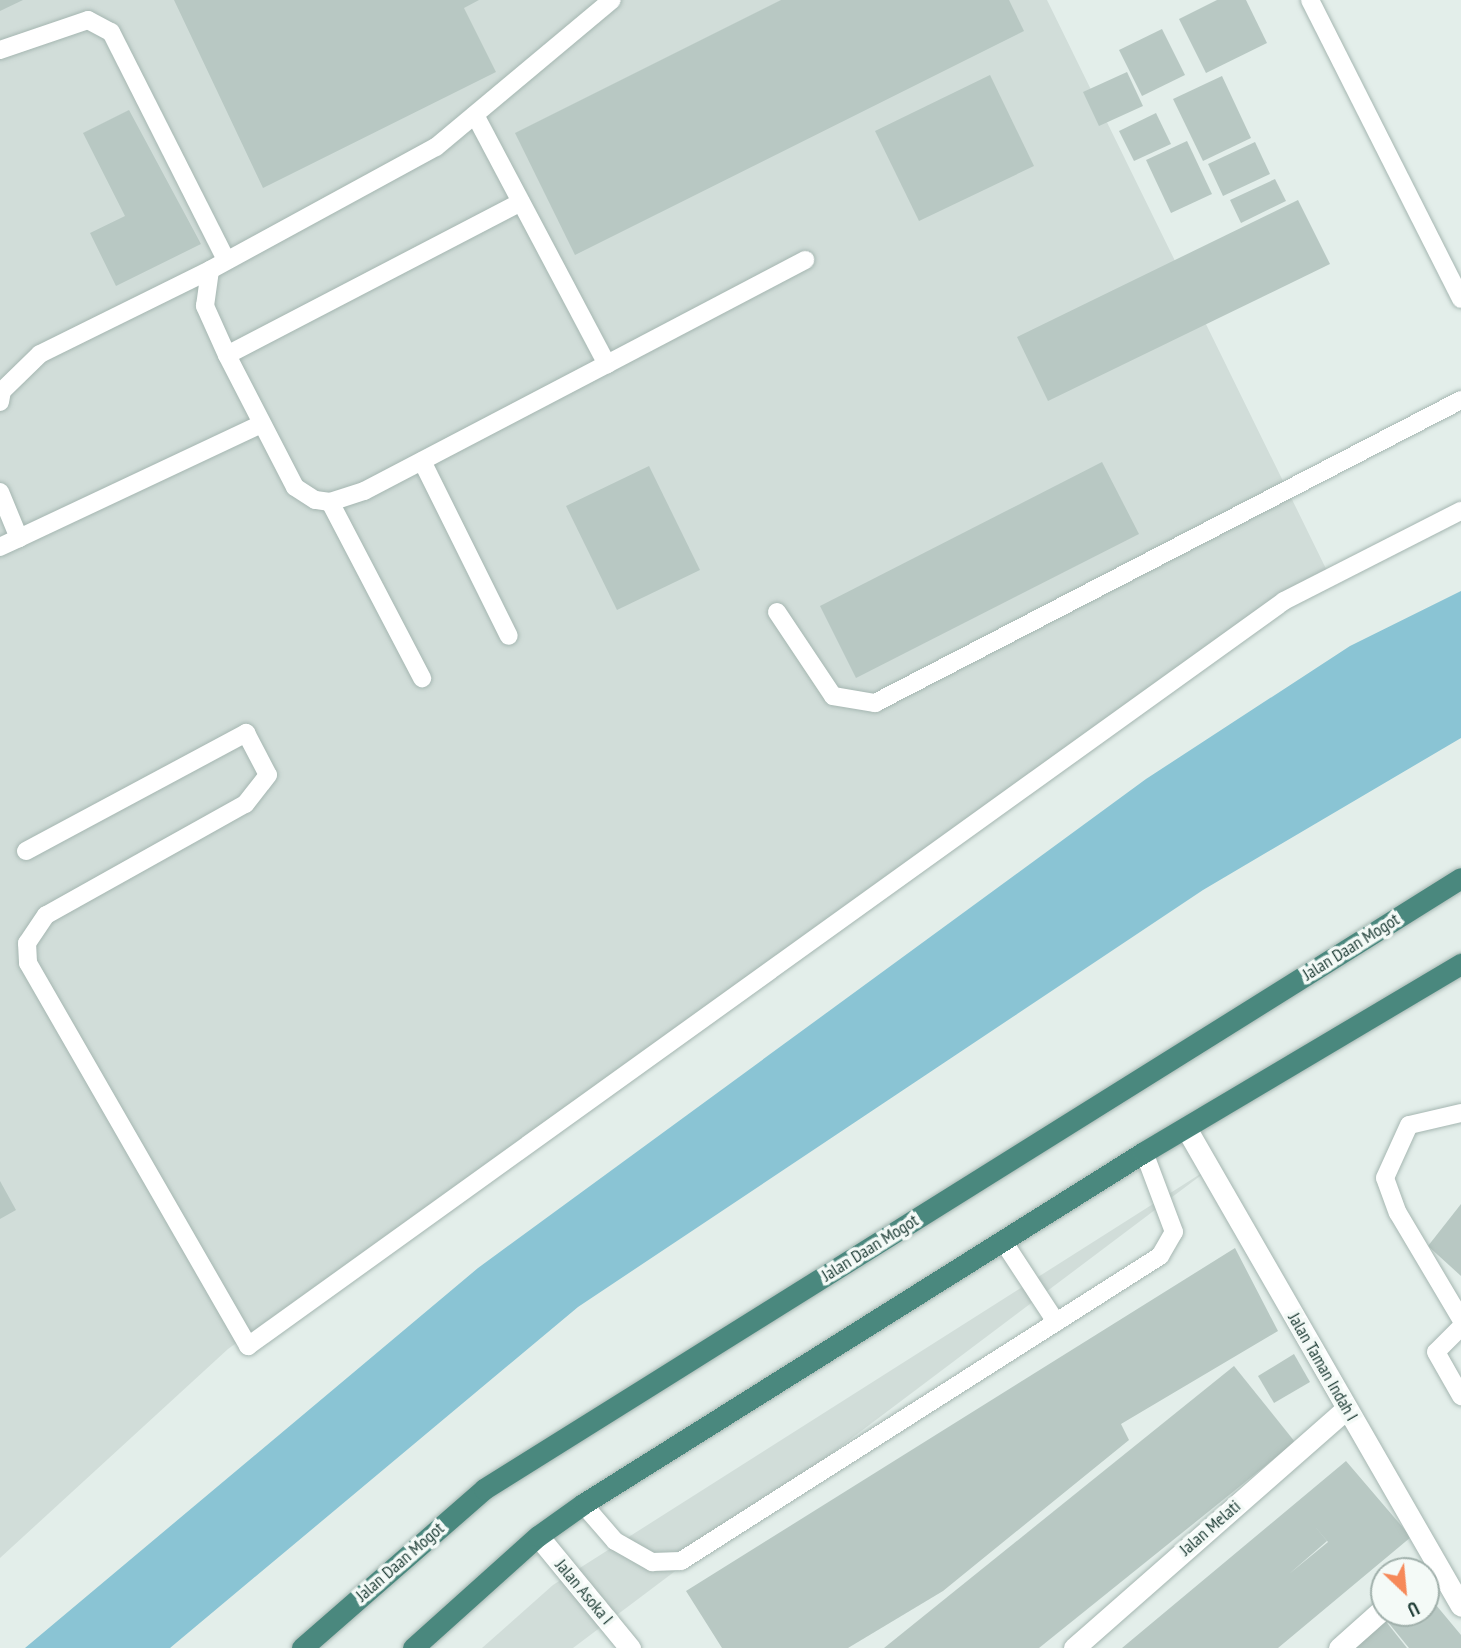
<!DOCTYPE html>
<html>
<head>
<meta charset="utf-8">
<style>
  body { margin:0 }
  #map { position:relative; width:1461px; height:1648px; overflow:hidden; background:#e3eeea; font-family:"PT Sans Narrow",sans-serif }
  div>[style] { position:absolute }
  .built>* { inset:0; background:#d1ddd9 }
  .water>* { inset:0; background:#8ac4d4 }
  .building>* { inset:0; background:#b8c8c3 }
  .roads { filter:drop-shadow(0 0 2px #a5b6b1) drop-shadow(0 0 2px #a5b6b1) }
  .service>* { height:18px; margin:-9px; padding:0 9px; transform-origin:9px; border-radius:9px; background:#fff }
  .minor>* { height:21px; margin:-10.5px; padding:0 10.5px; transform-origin:10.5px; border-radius:10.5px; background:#fff }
  .tertiary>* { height:21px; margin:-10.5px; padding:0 10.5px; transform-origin:10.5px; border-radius:10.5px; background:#fff }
  .trunk>* { height:21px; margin:-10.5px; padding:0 10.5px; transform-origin:10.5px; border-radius:10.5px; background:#4a887e }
  span { translate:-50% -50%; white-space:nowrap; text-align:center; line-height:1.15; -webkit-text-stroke:7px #f4faf7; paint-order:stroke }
  .street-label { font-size:18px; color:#224039 }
  .north { position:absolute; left:1370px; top:1557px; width:70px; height:70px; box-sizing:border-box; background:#f4faf7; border:2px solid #a0b0ab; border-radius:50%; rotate:154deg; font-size:19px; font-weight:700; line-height:28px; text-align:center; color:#224039 }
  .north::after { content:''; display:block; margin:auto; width:24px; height:32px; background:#f68959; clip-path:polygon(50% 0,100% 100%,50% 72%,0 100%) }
</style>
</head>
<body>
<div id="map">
  <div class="built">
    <div style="clip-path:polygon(0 0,1047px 0,1333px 583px,1171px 671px,228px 1349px,0 1558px)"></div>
    <div style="clip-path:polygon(1216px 1164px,573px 1648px,482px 1648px,553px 1585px)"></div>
  </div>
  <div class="water">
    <div style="clip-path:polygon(1461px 591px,1461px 738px,1203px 890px,578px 1307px,170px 1648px,25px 1648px,478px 1268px,1146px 779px,1350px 646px)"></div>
  </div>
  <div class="building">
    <div style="clip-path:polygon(0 0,23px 0,0 11px)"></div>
    <div style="clip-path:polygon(174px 0,479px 0,464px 8px,496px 72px,263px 188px)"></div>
    <div style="clip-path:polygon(781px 0,1009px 0,1024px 31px,575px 255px,515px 133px)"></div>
    <div style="clip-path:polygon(1217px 0,1246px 0,1267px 43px,1206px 73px,1179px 19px)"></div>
    <div style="clip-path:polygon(1162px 29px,1185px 75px,1142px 96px,1119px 50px)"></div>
    <div style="clip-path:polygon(1127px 72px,1143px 106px,1099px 126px,1083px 92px)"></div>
    <div style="clip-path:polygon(990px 75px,1034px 166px,919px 221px,875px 131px)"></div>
    <div style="clip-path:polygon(1222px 76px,1251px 138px,1203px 161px,1173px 99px)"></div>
    <div style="clip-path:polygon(129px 110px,201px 244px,116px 286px,90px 233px,125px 216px,83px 133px)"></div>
    <div style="clip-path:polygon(1156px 113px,1171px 144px,1134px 161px,1119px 131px)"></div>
    <div style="clip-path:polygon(1187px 141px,1212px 194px,1171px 213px,1146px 160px)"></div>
    <div style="clip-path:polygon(1255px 142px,1270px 174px,1223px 196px,1208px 164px)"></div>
    <div style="clip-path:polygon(1275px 179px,1286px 201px,1241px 223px,1230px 200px)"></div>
    <div style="clip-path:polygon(1298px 200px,1330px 264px,1048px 401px,1017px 337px)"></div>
    <div style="clip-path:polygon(1102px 462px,1139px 534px,856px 678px,820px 606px)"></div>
    <div style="clip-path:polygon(649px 466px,700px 570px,617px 610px,566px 506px)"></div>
    <div style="clip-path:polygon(0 1181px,16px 1210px,0 1219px)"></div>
    <div style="clip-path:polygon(1461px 1204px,1461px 1276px,1428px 1246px)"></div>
    <div style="clip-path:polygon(1235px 1248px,1278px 1331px,1121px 1424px,1129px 1440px,943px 1591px,848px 1648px,722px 1648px,686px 1591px)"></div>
    <div style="clip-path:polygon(1294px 1354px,1310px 1382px,1274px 1403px,1258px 1376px)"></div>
    <div style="clip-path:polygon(1234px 1366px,1295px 1442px,1039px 1648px,884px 1648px)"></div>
    <div style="clip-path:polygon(evenodd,1346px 1461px,1411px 1537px,1278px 1648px,1122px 1648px,1346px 1461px,1312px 1523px,1328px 1542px,1289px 1574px,1327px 1541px,1312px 1523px)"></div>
    <div style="clip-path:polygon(1426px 1593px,1461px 1635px,1461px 1648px,1409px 1648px,1383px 1616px,1426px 1613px)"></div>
    <div style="clip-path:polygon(1384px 1619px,1407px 1648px,1348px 1648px)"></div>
  </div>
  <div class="roads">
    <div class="service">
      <div style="left:1310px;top:0;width:335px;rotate:63.2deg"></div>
      <div style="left:0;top:50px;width:93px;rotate:-18.8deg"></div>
      <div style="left:88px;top:20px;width:26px;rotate:28deg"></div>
      <div style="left:111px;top:32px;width:255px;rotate:63.2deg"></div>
      <div style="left:475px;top:115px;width:282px;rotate:62.1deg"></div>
      <div style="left:607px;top:364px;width:274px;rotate:152.4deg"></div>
      <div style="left:364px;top:491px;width:36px;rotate:162deg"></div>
      <div style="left:330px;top:502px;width:15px;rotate:-172deg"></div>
      <div style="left:315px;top:500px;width:24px;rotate:-147deg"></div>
      <div style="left:295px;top:487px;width:148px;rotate:-117.3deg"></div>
      <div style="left:227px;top:355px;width:54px;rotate:-114.2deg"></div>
      <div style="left:205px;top:306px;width:36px;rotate:-82deg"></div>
      <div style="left:210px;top:270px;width:257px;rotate:-28.6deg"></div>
      <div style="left:436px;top:147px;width:229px;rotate:-39.9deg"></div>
      <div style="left:227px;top:355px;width:331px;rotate:-27.5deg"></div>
      <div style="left:607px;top:364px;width:224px;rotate:-27.7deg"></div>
      <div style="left:0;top:402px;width:11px;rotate:-80deg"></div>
      <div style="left:2px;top:391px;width:53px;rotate:-44.2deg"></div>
      <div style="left:40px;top:354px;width:190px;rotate:-26.3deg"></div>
      <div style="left:422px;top:461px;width:195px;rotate:63.6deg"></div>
      <div style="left:0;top:492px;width:50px;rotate:67.6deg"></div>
      <div style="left:19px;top:538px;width:21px;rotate:155deg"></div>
      <div style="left:330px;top:502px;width:199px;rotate:62.4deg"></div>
      <div style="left:19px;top:538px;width:265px;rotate:-25.2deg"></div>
      <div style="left:777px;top:612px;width:101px;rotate:56.3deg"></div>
      <div style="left:833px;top:696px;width:43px;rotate:9.5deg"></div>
      <div style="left:875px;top:703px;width:660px;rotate:-27.34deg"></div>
      <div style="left:26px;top:851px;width:250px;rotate:-28.2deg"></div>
      <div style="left:246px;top:733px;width:47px;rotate:62.4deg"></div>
      <div style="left:268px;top:775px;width:37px;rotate:128deg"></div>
      <div style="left:245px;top:804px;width:228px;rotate:150.8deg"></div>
      <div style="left:46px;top:915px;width:34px;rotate:124deg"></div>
      <div style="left:27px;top:943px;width:20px;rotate:87deg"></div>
      <div style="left:28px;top:963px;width:442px;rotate:60.1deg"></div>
      <div style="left:248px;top:1346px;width:1276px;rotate:-35.72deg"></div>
      <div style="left:1284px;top:601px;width:199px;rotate:-27deg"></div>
      <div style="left:1461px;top:1113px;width:53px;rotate:167deg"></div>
      <div style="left:1409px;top:1125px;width:58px;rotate:114.4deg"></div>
      <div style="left:1385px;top:1178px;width:37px;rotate:70deg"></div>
      <div style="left:1398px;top:1213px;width:123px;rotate:59.3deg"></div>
      <div style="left:1003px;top:1241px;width:97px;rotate:56.8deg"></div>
      <div style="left:1461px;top:1327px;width:35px;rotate:135deg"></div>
      <div style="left:1436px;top:1352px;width:51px;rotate:60.4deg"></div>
      <div style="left:583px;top:1504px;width:49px;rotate:49.1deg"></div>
      <div style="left:615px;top:1541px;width:43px;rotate:29.6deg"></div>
      <div style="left:652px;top:1562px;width:29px;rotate:-2deg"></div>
      <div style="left:681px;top:1561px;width:568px;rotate:-32.49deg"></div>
      <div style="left:1160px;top:1256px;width:28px;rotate:-60deg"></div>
      <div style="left:1174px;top:1232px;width:85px;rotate:-110.6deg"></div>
    </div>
    <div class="minor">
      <div style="left:538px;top:1536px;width:145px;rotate:50.6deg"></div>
      <div style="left:1074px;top:1648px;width:363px;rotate:-41.3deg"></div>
      <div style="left:1339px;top:1648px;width:60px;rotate:-41.6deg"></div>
    </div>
    <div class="tertiary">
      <div style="left:1186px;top:1128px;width:551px;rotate:60.09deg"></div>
    </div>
    <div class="trunk">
      <div style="left:302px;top:1648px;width:242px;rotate:-41.1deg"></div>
      <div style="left:484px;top:1489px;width:1152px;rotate:-32.02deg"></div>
      <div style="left:413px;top:1648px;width:168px;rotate:-41.9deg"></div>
      <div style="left:538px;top:1536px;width:55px;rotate:-35.4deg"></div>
      <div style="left:583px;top:1504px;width:662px;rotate:-32.11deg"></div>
      <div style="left:1144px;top:1152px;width:369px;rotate:-30.7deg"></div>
    </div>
  </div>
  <div class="street-label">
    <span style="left:1351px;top:947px;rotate:-32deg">Jalan Daan Mogot</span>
    <span style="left:870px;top:1248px;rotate:-32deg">Jalan Daan Mogot</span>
    <span style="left:1323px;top:1367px;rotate:60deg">Jalan Taman Indah I</span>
    <span style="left:1210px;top:1528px;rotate:-41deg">Jalan Melati</span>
    <span style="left:400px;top:1562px;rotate:-41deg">Jalan Daan Mogot</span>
    <span style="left:584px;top:1592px;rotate:50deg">Jalan Asoka I</span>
  </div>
  <div class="north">U</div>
</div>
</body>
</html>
